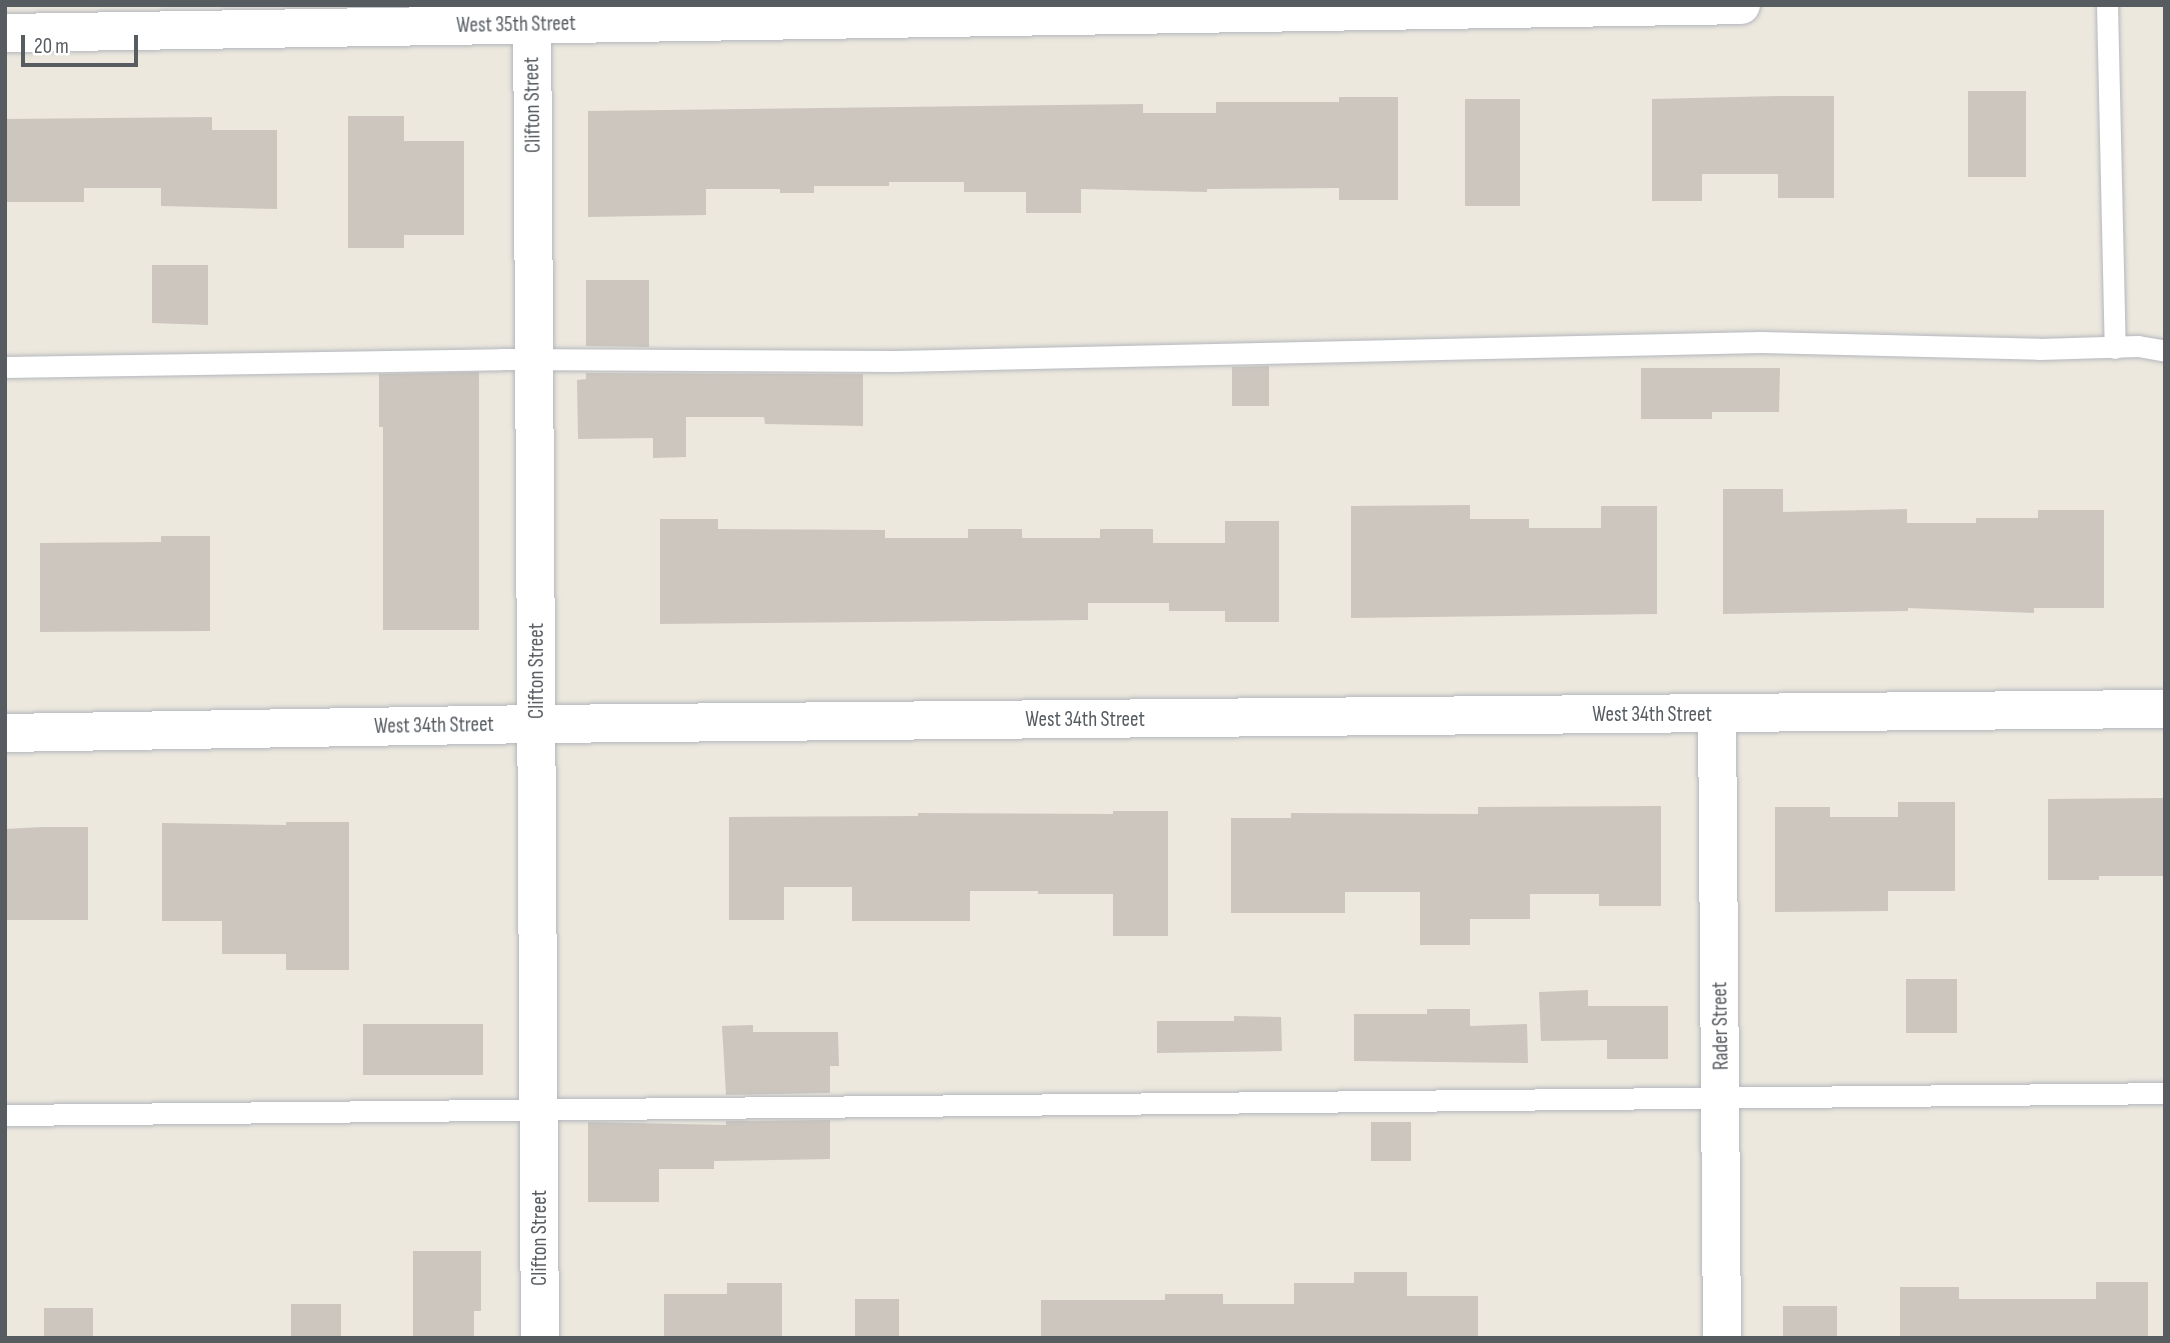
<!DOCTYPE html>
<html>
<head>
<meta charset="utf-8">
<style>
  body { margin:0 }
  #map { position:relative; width:2170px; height:1343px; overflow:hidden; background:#ece8de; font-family:"Sofia Sans Condensed",sans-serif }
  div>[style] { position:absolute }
  .building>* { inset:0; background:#ccc6bf }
  .roads { filter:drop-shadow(0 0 2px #b4b7bd) drop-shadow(0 0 2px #b4b7bd) }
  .lane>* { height:21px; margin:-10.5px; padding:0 10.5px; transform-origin:10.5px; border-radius:10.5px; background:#fff }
  .street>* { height:38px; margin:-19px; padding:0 19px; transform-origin:19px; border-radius:19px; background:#fff }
  .secondary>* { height:38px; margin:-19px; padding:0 19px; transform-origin:19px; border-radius:19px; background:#fff }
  span { translate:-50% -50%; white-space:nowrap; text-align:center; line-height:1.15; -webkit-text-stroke:7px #fff; paint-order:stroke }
  .street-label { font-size:21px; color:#575c61 }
  .frame { position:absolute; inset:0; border:7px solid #575c61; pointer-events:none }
  .scale { position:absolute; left:21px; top:35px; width:117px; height:32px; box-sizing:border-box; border:4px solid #575c61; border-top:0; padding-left:9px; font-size:21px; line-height:24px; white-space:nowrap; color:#575c61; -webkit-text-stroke:5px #fff; paint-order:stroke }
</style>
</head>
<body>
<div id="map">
  <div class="building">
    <div style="clip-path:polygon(1968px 91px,2026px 91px,2026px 177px,1968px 177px)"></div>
    <div style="clip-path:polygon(1778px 96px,1834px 96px,1834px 198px,1778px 198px,1778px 174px,1702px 174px,1702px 201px,1652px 201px,1652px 99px)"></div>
    <div style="clip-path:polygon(1339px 97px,1398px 97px,1398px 200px,1339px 200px,1339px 188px,1207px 189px,1207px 192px,1081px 189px,1081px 213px,1026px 213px,1026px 192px,964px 192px,964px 182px,889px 182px,889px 186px,814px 186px,814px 193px,780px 193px,780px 189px,706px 189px,706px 215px,588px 217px,588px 111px,1143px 104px,1143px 113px,1216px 113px,1216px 102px,1339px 102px)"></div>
    <div style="clip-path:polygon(1465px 99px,1520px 99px,1520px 206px,1465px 206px)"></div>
    <div style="clip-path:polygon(348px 116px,404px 116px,404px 141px,464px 141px,464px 235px,404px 235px,404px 248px,348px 248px)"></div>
    <div style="clip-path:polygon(212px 117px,212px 130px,277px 130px,277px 209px,161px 206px,161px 188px,84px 188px,84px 202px,5px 202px,5px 119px)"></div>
    <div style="clip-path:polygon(152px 265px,208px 265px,208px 325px,152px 323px)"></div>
    <div style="clip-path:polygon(586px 280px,649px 280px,649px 347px,586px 346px)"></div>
    <div style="clip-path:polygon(1269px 366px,1269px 406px,1232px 406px,1232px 367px)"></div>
    <div style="clip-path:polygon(1641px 368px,1780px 368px,1779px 412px,1712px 412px,1712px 419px,1641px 419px)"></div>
    <div style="clip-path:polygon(479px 372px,479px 630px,383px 630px,383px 427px,379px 427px,379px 374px)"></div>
    <div style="clip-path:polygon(586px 373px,863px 374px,863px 426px,765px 424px,764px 417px,686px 417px,686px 457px,653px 458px,653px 438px,578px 439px,577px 380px,586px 379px)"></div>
    <div style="clip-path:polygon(1723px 489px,1783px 489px,1783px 512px,1907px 509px,1907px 523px,1976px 523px,1976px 518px,2038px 518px,2038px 510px,2104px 510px,2104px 608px,2034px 608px,2034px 613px,1908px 608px,1908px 611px,1723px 614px)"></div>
    <div style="clip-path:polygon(1470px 505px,1470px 519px,1529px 519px,1529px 528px,1601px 528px,1601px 506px,1657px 506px,1657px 614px,1351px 618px,1351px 506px)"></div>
    <div style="clip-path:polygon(660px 519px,718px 519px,718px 529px,885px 530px,885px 538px,968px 538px,968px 529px,1022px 529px,1022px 538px,1100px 538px,1100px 529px,1153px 529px,1153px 543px,1225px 543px,1225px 521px,1279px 521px,1279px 622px,1225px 622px,1225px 611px,1169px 611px,1169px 603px,1088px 603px,1088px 620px,660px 624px)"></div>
    <div style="clip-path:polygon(161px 536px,210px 536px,210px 631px,40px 632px,40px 543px,161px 542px)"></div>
    <div style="clip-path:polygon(2165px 798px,2165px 876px,2099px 876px,2099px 880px,2048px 880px,2048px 799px)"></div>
    <div style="clip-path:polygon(1898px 802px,1955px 802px,1955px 891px,1888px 891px,1888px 911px,1775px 912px,1775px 807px,1830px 807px,1830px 817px,1898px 817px)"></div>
    <div style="clip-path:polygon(1661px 806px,1661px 906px,1599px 906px,1599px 894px,1530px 894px,1530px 919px,1470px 919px,1470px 945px,1420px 945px,1420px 892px,1345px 892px,1345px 913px,1231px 913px,1231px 818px,1291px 818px,1291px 813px,1478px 814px,1478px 807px)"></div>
    <div style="clip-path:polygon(1113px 811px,1168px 811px,1168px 936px,1113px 936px,1113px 894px,1038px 894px,1038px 891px,970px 891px,970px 921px,852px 921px,852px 887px,784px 887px,784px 920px,729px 920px,729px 817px,918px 816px,918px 813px,1113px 814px)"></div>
    <div style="clip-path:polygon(286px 822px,349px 822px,349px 970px,286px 970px,286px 954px,222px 954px,222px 921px,162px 921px,162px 823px,286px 825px)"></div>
    <div style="clip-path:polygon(42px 827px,88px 827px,88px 920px,5px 920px,5px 829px)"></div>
    <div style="clip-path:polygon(1906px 979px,1957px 979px,1957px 1033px,1906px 1033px)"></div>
    <div style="clip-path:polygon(1588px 990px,1588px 1006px,1668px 1006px,1668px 1059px,1607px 1059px,1607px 1040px,1541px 1041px,1539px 992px)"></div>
    <div style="clip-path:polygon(1427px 1009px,1470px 1009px,1470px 1026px,1527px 1024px,1528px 1063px,1354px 1061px,1354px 1014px,1427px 1014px)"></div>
    <div style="clip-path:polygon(1234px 1016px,1281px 1017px,1282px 1051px,1157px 1053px,1157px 1021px,1234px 1021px)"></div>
    <div style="clip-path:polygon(363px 1024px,483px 1024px,483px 1075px,363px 1075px)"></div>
    <div style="clip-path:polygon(753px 1025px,753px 1032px,838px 1032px,839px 1066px,830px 1066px,830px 1093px,726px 1095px,722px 1026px)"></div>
    <div style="clip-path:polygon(830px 1120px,830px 1159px,714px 1161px,714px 1169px,659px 1169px,659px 1202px,588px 1202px,588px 1122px,726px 1125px,726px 1121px)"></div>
    <div style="clip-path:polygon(1371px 1122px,1411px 1122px,1411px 1161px,1371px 1161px)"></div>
    <div style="clip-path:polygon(413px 1251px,481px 1251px,481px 1311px,474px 1311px,474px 1338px,413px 1338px)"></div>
    <div style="clip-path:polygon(1354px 1272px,1407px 1272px,1407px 1296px,1478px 1296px,1478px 1338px,1041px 1338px,1041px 1300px,1165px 1300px,1165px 1294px,1223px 1294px,1223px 1304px,1294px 1304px,1294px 1283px,1354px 1283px)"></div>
    <div style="clip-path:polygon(2096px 1282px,2148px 1282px,2148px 1338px,1900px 1338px,1900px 1287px,1959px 1287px,1959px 1299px,2096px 1299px)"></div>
    <div style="clip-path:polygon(727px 1283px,782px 1283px,782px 1338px,664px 1338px,664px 1294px,727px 1294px)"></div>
    <div style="clip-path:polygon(855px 1299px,899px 1299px,899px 1338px,855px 1338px)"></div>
    <div style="clip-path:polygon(291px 1304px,341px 1304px,341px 1338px,291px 1338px)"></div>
    <div style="clip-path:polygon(1783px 1306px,1837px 1306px,1837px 1338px,1783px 1338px)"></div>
    <div style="clip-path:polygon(44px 1308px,93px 1308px,93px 1338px,44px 1338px)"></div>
  </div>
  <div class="roads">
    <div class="lane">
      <div style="left:2107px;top:5px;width:343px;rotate:88.7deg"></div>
      <div style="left:5px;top:367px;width:496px;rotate:-0.9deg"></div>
      <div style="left:501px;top:359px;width:395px;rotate:0.3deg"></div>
      <div style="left:896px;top:361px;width:865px;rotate:-1.26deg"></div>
      <div style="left:1761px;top:342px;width:278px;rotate:1.4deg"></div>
      <div style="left:2039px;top:349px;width:99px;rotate:-1.7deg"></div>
      <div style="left:2138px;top:346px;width:27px;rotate:10deg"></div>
      <div style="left:5px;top:1115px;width:2160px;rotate:-0.58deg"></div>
    </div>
    <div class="street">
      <div style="left:5px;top:33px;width:1736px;rotate:-0.92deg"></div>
      <div style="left:1717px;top:714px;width:624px;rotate:89.54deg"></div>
      <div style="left:5px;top:733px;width:532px;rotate:-0.97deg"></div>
      <div style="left:537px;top:724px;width:1628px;rotate:-0.53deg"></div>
    </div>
    <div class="secondary">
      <div style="left:532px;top:5px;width:1333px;rotate:89.66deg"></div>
    </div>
  </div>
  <div class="street-label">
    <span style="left:516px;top:25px;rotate:-1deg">West 35th Street</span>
    <span style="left:533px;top:105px;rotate:-91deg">Clifton Street</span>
    <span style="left:537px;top:671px;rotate:-90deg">Clifton Street</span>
    <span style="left:1652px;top:715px">West 34th Street</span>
    <span style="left:1085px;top:720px">West 34th Street</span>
    <span style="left:434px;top:726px;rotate:-1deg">West 34th Street</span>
    <span style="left:1721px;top:1026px;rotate:-91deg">Rader Street</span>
    <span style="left:540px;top:1238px;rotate:-90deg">Clifton Street</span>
  </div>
  <div class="frame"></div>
  <div class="scale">20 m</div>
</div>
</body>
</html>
